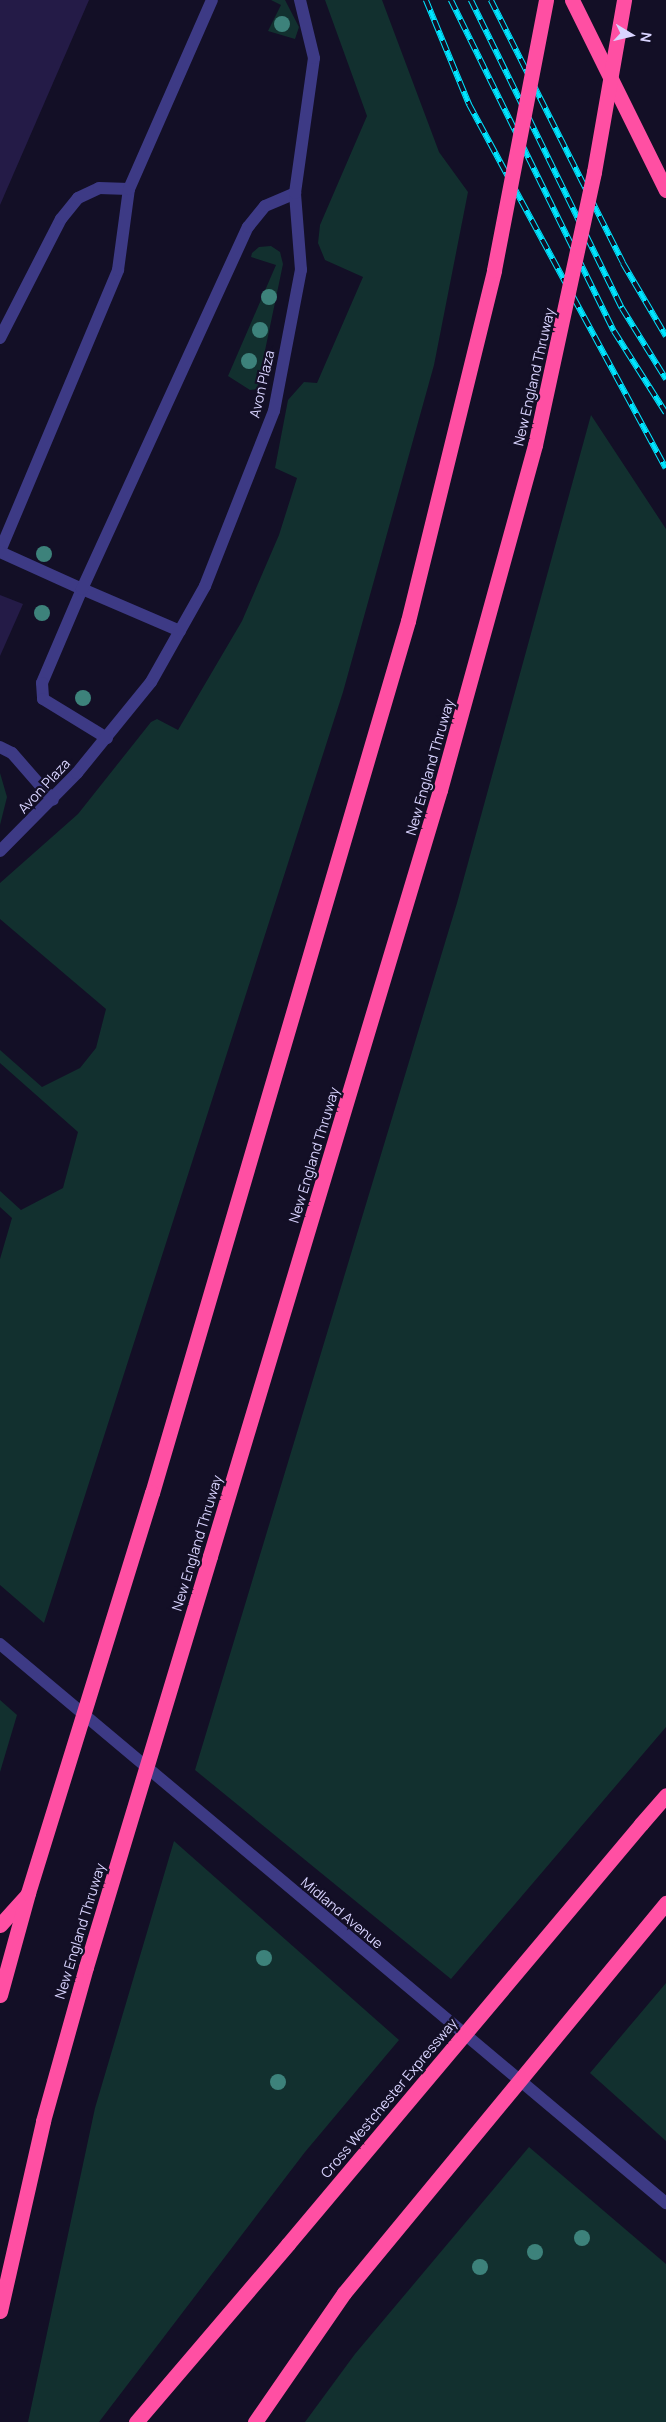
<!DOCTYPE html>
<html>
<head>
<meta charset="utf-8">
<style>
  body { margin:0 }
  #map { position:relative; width:666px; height:2422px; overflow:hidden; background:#130f26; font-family:Manrope,sans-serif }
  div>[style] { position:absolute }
  .green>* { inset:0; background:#12302f }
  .building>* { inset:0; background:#241b47 }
  .minor>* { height:12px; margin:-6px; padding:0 6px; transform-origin:6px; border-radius:6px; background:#3d3a85 }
  .highway>* { height:15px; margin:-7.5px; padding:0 7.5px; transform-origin:7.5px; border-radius:7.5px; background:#ff4fa3 }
  .rail>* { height:5.5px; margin-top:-2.75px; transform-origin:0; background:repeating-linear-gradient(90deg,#130f26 0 11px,#00e5ff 0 22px); box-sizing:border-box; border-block:1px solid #00e5ff }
  .highway-bridge>* { height:15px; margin:-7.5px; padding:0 7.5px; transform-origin:7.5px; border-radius:7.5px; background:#ff4fa3 }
  .trees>* { width:16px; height:16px; margin:-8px; border-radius:50%; background:#3d827b }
  span { translate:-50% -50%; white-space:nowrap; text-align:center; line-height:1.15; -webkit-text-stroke:4.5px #130f26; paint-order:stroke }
  .street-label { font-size:14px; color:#d9d4ff }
  .north { position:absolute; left:606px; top:10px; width:50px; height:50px; -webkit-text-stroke:4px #130f26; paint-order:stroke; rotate:99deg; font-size:14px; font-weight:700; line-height:20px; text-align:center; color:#d9d4ff }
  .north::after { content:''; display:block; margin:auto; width:18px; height:22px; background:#d9d4ff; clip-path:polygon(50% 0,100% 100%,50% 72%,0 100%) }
</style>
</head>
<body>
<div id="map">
  <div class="green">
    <div style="clip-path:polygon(271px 0,285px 0,299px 27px,295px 39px,268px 31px,281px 5px)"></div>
    <div style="clip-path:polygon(325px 0,382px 0,439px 152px,468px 192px,434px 365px,343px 692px,44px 1623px,0 1585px,0 1259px,12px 1218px,0 1207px,0 1191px,21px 1210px,63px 1188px,78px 1132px,0 1063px,0 1050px,42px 1087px,80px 1068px,96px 1048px,106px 1009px,0 919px,0 883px,78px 814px,151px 722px,157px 719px,178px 730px,242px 621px,279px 535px,297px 478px,275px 468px,288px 400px,304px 382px,317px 383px,363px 277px,325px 260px,318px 243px,320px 225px,367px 116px)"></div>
    <div style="clip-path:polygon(271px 246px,280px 252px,283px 264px,257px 389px,250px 390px,228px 376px,276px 265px,251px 257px,252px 253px,259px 247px)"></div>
    <div style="clip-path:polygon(591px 415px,666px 529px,666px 1727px,451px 1979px,195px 1770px,457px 903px)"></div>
    <div style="clip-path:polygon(0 773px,7px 797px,0 825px)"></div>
    <div style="clip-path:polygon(0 1700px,17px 1715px,0 1772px)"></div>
    <div style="clip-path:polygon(174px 1841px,399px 2040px,305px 2152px,99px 2422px,28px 2422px,95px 2108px)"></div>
    <div style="clip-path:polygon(666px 1983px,666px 2141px,590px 2073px)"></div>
    <div style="clip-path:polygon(529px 2147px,666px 2264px,666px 2422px,305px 2422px,355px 2354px)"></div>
  </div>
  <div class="building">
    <div style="clip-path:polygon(0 0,89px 0,0 205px)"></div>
    <div style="clip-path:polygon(0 595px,23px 604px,0 656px)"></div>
  </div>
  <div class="minor">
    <div style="left:0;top:338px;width:134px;rotate:-62.9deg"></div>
    <div style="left:61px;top:219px;width:27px;rotate:-51deg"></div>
    <div style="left:78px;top:198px;width:23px;rotate:-25deg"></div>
    <div style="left:99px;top:188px;width:30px;rotate:2deg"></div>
    <div style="left:0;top:551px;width:305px;rotate:-67.2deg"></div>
    <div style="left:118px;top:270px;width:82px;rotate:-82.3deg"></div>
    <div style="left:129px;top:189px;width:206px;rotate:-66.3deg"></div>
    <div style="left:0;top:552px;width:90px;rotate:24.3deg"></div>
    <div style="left:82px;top:589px;width:102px;rotate:113.1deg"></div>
    <div style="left:42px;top:683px;width:16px;rotate:86deg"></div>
    <div style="left:43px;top:699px;width:75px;rotate:31.4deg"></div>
    <div style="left:180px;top:631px;width:107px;rotate:-156.8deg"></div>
    <div style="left:82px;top:589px;width:398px;rotate:-65.4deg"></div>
    <div style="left:248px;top:227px;width:27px;rotate:-51deg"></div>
    <div style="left:265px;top:206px;width:33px;rotate:-23deg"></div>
    <div style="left:0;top:747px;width:13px;rotate:27deg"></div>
    <div style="left:12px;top:753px;width:62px;rotate:48.9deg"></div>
    <div style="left:0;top:851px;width:110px;rotate:-45.4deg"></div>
    <div style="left:77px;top:773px;width:117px;rotate:-50.9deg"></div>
    <div style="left:151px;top:682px;width:110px;rotate:-60.6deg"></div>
    <div style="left:205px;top:586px;width:188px;rotate:-68.5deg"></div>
    <div style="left:274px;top:411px;width:144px;rotate:-79.2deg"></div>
    <div style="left:301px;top:270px;width:77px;rotate:-94.5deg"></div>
    <div style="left:295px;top:193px;width:136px;rotate:-82deg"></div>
    <div style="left:314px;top:58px;width:60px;rotate:-103.6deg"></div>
    <div style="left:0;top:1644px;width:870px;rotate:40.01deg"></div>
  </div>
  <div class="highway">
    <div style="left:572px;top:0;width:212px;rotate:63.7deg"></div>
    <div style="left:152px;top:1493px;width:909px;rotate:-73.64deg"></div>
    <div style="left:408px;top:621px;width:361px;rotate:-76.2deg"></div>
    <div style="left:210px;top:1556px;width:800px;rotate:-73.29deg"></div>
    <div style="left:440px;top:790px;width:358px;rotate:-74.6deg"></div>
    <div style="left:641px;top:1824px;width:38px;rotate:-49deg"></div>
    <div style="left:0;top:1925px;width:39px;rotate:-48deg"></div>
    <div style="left:0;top:1995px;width:106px;rotate:-74.6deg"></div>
    <div style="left:0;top:2311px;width:195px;rotate:-77.2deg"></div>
    <div style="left:43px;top:2121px;width:160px;rotate:-74.4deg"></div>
    <div style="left:136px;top:2422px;width:234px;rotate:-49.5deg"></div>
    <div style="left:255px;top:2422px;width:157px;rotate:-55.4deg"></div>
  </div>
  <div class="rail">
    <div style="left:426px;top:0;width:113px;rotate:67.5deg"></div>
    <div style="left:469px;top:104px;width:414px;rotate:61.6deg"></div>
    <div style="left:451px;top:0;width:369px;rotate:63.8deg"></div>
    <div style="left:614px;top:331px;width:97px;rotate:57.6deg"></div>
    <div style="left:471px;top:0;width:343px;rotate:63.9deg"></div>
    <div style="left:622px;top:308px;width:84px;rotate:58.2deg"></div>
    <div style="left:491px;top:0;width:294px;rotate:63.3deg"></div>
    <div style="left:623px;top:263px;width:85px;rotate:59.5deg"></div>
  </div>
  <div class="highway-bridge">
    <div style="left:494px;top:270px;width:275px;rotate:-79.1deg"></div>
    <div style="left:535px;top:445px;width:279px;rotate:-77.8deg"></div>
    <div style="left:594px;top:172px;width:175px;rotate:-80.1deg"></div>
    <div style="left:28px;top:1893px;width:419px;rotate:-72.8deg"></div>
    <div style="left:86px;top:1967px;width:429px;rotate:-73.2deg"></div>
    <div style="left:288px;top:2244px;width:549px;rotate:-49.95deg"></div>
    <div style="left:344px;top:2293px;width:506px;rotate:-50.46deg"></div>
  </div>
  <div class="trees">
    <div style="left:282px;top:24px"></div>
    <div style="left:269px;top:297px"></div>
    <div style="left:260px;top:330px"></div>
    <div style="left:249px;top:361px"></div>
    <div style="left:44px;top:554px"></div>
    <div style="left:42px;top:613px"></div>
    <div style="left:83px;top:698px"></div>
    <div style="left:264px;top:1958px"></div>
    <div style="left:278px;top:2082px"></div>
    <div style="left:582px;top:2238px"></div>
    <div style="left:535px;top:2252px"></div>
    <div style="left:480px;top:2267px"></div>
  </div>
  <div class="street-label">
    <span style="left:534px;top:377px;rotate:-77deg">New England Thruway</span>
    <span style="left:262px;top:384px;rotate:-77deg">Avon Plaza</span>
    <span style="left:430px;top:767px;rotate:-74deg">New England Thruway</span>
    <span style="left:44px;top:786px;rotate:-47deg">Avon Plaza</span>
    <span style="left:314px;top:1155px;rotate:-73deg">New England Thruway</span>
    <span style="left:197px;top:1543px;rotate:-73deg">New England Thruway</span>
    <span style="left:342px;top:1913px;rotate:40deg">Midland Avenue</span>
    <span style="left:80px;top:1931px;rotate:-73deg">New England Thruway</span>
    <span style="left:389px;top:2098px;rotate:-50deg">Cross Westchester Expressway</span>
  </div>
  <div class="north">N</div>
</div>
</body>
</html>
